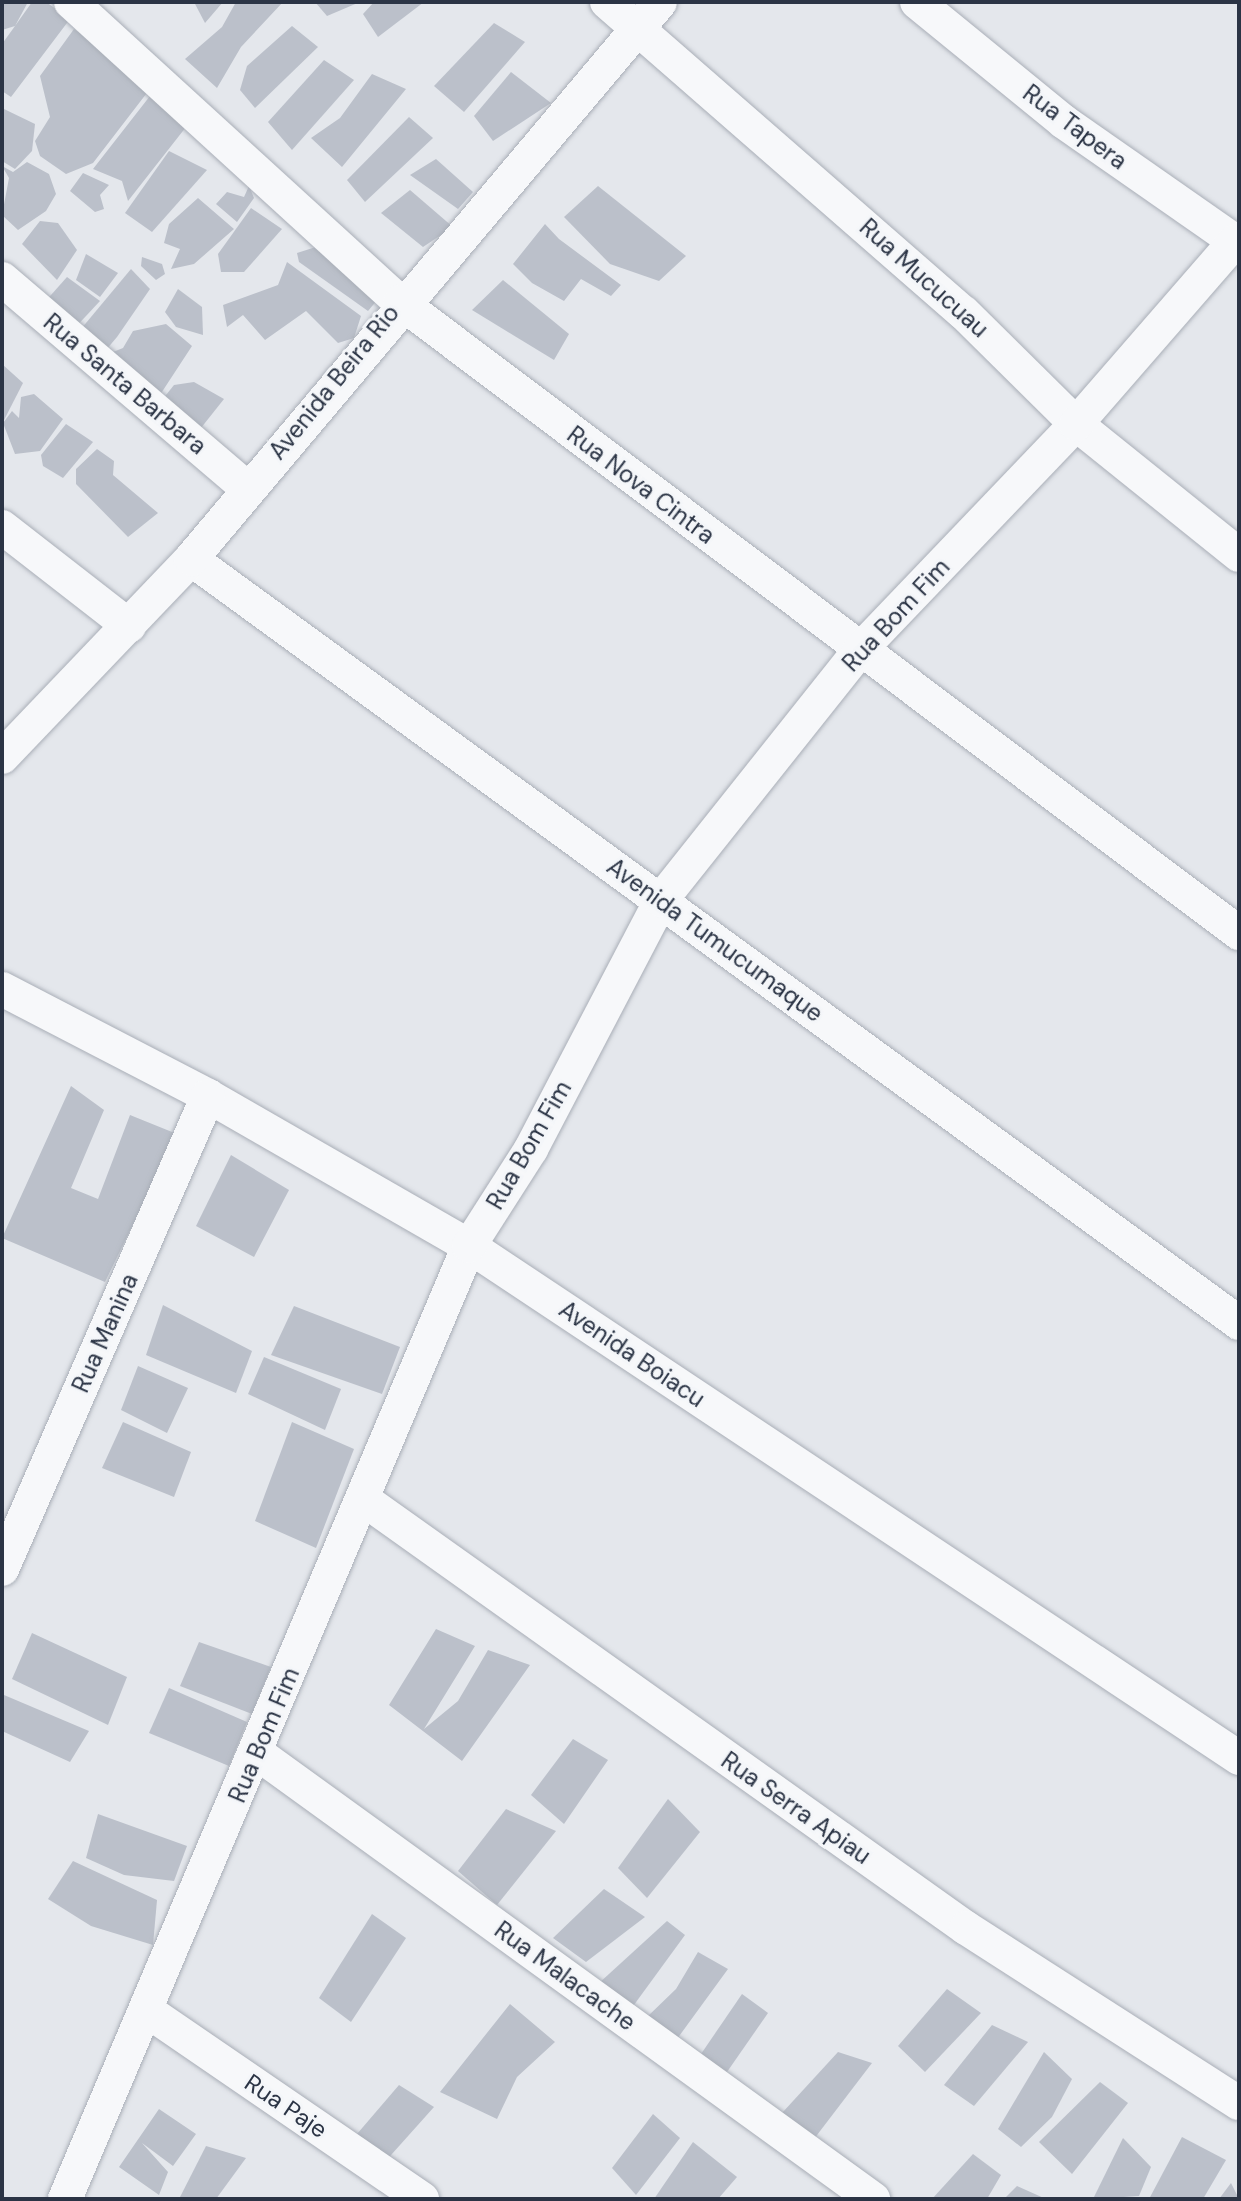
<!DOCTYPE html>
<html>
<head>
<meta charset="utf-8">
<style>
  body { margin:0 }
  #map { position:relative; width:1241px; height:2201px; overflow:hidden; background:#e4e7ec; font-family:"DM Sans",sans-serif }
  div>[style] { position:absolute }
  .building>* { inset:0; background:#bbc0ca }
  .roads { filter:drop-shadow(0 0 2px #a9aeb7) drop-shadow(0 0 2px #a9aeb7) }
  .minor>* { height:34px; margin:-17px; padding:0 17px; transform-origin:17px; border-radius:17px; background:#f7f8fa }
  span { translate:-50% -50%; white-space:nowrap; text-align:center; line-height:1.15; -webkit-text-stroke:6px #f4f6f9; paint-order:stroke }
  .street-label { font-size:24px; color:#2b3445 }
  .frame { position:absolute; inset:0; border:4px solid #2b3445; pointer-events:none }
</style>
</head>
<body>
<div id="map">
  <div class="building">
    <div style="clip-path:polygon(2px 2px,28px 2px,15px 26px,32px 2px,46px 2px,70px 19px,11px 97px,2px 91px,2px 44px,15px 26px,2px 30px)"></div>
    <div style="clip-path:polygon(194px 2px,223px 2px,205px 23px)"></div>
    <div style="clip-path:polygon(236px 2px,283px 2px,241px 47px,217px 88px,185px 59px,222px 27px)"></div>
    <div style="clip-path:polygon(315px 2px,360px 2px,327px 16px)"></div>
    <div style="clip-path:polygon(374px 2px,424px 2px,378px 37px,363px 14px)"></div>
    <div style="clip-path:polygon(494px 23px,525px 42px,464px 112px,434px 86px)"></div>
    <div style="clip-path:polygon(292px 26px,318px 47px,255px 108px,240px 90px,247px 66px)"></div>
    <div style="clip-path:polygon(74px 29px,153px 85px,93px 163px,66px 174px,40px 156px,35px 141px,50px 117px,40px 76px)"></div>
    <div style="clip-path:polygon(324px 60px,354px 80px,292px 150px,268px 122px)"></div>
    <div style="clip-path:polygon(511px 72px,551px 103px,493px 141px,474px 116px)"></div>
    <div style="clip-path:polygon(372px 74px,406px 89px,342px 167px,311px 138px,340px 118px)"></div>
    <div style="clip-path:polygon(157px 87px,186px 127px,128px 201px,122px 181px,93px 169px)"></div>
    <div style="clip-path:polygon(4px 109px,35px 124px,32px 151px,15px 169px,2px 161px)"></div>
    <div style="clip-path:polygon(409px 117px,433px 138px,365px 202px,347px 180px)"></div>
    <div style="clip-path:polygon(169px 151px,207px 170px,152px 232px,125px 213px)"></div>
    <div style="clip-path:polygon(436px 159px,473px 192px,458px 209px,410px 175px)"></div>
    <div style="clip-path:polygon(27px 162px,49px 174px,56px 194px,46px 211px,18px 230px,2px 215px,9px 178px,2px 166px,13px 172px)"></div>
    <div style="clip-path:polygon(83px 173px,109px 185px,100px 195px,104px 209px,95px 212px,70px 191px)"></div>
    <div style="clip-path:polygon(249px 186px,254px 198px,237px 222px,216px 204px,227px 192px,244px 197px)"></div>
    <div style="clip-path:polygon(598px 186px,686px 256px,659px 281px,610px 264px,564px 217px)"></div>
    <div style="clip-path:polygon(410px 190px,453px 227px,423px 247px,381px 213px)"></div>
    <div style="clip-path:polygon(198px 198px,234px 229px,194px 264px,171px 269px,180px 249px,164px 243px,169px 224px)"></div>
    <div style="clip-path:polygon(251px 208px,282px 229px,244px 272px,221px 272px,218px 254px)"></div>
    <div style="clip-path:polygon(40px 221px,58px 223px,77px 250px,57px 280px,22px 244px)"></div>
    <div style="clip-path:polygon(545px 224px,559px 239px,621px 285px,611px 296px,581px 279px,564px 301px,532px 283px,513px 264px)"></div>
    <div style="clip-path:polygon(319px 246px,378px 299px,368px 311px,299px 262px,297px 253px)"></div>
    <div style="clip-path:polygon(86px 254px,118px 273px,100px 297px,76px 280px)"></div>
    <div style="clip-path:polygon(142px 257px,162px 264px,165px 274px,156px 280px,141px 266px)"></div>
    <div style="clip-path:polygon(287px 262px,361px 316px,354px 338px,338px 343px,306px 311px,265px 340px,243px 315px,227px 327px,223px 305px,278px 285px)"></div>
    <div style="clip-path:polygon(131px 269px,150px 289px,117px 337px,106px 350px,76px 335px)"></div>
    <div style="clip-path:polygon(67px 277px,100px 301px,72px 331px,43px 304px)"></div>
    <div style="clip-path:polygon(503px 280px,569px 334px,554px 360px,472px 310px)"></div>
    <div style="clip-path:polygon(178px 289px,202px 307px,203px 335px,176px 327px,165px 312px)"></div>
    <div style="clip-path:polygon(166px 324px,192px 346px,156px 401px,103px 356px,123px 348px,133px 331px)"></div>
    <div style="clip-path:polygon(2px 364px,23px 383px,2px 424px)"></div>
    <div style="clip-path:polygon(194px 382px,224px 399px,193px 438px,158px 405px,174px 385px)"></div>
    <div style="clip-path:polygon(34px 394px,63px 419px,40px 451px,15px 454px,3px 423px,12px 411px,19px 418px,21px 397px)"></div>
    <div style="clip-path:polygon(66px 424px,93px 442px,63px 478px,43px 466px,41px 455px)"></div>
    <div style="clip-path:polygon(97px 449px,114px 461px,113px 475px,158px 513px,128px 537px,76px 484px,76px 469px)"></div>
    <div style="clip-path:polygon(71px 1086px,104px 1110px,71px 1188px,98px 1199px,130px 1115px,177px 1134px,105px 1282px,2px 1238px)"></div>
    <div style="clip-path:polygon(231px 1155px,289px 1190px,254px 1257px,196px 1226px)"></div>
    <div style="clip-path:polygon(163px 1305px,252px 1351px,236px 1393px,146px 1355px)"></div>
    <div style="clip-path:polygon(294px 1306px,400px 1347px,382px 1394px,271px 1355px)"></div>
    <div style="clip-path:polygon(264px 1357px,341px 1389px,325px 1430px,248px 1394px)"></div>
    <div style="clip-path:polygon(138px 1366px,188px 1388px,167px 1433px,121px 1410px)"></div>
    <div style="clip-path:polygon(123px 1422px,191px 1452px,174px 1497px,102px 1468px)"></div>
    <div style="clip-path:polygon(292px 1422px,354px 1449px,316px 1548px,255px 1521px)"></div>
    <div style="clip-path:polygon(436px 1629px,475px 1646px,424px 1729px,458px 1701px,488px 1650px,530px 1665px,462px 1761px,389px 1705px)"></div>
    <div style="clip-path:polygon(32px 1633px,127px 1677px,108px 1725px,12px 1679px)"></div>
    <div style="clip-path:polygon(199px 1642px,271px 1667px,252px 1714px,180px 1686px)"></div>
    <div style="clip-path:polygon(169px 1688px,247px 1722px,229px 1766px,149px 1733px)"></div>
    <div style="clip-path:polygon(4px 1695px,89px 1731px,70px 1762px,2px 1731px)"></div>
    <div style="clip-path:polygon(573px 1739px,608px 1760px,564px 1824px,531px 1795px)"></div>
    <div style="clip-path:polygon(668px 1799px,700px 1832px,647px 1898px,618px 1868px)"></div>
    <div style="clip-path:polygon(506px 1809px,556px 1831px,497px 1905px,458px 1871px)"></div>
    <div style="clip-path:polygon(98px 1814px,187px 1846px,174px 1881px,124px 1875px,86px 1858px)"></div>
    <div style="clip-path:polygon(73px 1861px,157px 1900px,153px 1945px,91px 1926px,48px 1899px)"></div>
    <div style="clip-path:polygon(604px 1889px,645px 1917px,586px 1962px,553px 1938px)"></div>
    <div style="clip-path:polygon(372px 1914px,406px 1938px,351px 2022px,319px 1998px)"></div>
    <div style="clip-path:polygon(667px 1921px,685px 1935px,631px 2009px,598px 1984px)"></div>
    <div style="clip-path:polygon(698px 1952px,728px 1969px,677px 2039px,647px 2017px,676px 1989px)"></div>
    <div style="clip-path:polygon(947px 1989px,981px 2013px,925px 2072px,898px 2046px)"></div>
    <div style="clip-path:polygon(742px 1994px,768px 2013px,727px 2072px,701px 2054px)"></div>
    <div style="clip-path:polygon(510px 2004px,555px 2042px,517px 2077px,497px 2119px,440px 2092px)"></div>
    <div style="clip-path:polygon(992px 2025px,1028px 2042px,974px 2106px,944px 2085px)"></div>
    <div style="clip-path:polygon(838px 2052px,872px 2063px,814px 2139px,782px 2113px)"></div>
    <div style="clip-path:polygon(1044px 2052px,1072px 2079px,1052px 2117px,1021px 2147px,998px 2129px)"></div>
    <div style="clip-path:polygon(1100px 2082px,1128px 2103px,1072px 2174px,1039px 2142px)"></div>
    <div style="clip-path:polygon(399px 2085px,434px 2107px,383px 2164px,351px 2141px)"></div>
    <div style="clip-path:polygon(159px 2109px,196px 2134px,173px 2166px,142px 2143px,168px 2172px,159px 2195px,119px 2167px)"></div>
    <div style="clip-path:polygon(653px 2114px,680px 2138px,636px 2195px,612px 2168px)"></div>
    <div style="clip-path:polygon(1182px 2137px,1226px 2160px,1203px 2199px,1149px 2199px)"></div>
    <div style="clip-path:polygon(1123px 2138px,1151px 2167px,1139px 2196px,1093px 2199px)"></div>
    <div style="clip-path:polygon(693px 2142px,737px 2177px,718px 2199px,654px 2199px)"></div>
    <div style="clip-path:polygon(206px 2146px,246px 2158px,216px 2199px,179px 2199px)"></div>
    <div style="clip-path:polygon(973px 2154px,1001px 2175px,987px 2199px,932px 2199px)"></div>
    <div style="clip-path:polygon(1231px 2183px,1239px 2199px,1219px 2199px)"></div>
    <div style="clip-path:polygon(1017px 2186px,1046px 2199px,1004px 2199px)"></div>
  </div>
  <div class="roads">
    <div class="minor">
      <div style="left:71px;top:2px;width:445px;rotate:42.4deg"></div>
      <div style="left:400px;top:302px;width:1050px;rotate:36.95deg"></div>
      <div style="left:607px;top:2px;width:473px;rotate:41.1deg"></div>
      <div style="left:964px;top:313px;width:158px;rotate:44.7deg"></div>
      <div style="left:1076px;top:424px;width:209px;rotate:38.8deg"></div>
      <div style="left:917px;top:2px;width:190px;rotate:39.2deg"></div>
      <div style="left:1064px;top:122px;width:213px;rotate:34.9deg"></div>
      <div style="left:2px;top:279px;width:322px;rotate:40.5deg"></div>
      <div style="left:2px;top:527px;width:161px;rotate:37.9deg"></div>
      <div style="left:191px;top:559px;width:1297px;rotate:36.09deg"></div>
      <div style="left:2px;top:757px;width:274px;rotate:-46.3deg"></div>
      <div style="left:191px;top:559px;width:728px;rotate:-49.9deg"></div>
      <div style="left:2px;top:989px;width:232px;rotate:27.4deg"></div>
      <div style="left:208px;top:1096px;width:301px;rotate:29.9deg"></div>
      <div style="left:469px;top:1246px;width:925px;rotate:33.62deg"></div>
      <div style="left:363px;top:1499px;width:740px;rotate:35.43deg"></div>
      <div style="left:966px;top:1928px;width:324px;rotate:32.7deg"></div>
      <div style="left:2px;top:1569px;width:516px;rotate:-66.47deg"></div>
      <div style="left:257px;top:1753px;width:761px;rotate:35.91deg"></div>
      <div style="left:149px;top:2012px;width:331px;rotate:34.4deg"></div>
      <div style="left:65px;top:2199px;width:1035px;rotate:-67.03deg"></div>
      <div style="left:469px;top:1246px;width:115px;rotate:-57.4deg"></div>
      <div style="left:531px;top:1149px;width:281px;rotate:-62.4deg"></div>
      <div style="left:661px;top:900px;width:318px;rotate:-51.5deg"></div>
      <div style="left:859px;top:651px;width:314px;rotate:-46.3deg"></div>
      <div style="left:1076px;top:424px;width:242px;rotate:-49deg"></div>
    </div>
  </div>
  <div class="street-label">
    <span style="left:1075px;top:127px;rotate:37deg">Rua Tapera</span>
    <span style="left:924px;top:278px;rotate:42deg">Rua Mucucuau</span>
    <span style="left:334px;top:382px;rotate:-51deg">Avenida Beira Rio</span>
    <span style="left:125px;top:384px;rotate:40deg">Rua Santa Barbara</span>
    <span style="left:641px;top:485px;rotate:37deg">Rua Nova Cintra</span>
    <span style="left:896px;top:615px;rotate:-47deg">Rua Bom Fim</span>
    <span style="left:715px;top:940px;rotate:36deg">Avenida Tumucumaque</span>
    <span style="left:529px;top:1145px;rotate:-60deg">Rua Bom Fim</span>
    <span style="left:105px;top:1333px;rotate:-66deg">Rua Manina</span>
    <span style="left:632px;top:1354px;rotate:34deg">Avenida Boiacu</span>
    <span style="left:264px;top:1735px;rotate:-67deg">Rua Bom Fim</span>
    <span style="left:796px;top:1808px;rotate:35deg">Rua Serra Apiau</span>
    <span style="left:565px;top:1976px;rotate:36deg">Rua Malacache</span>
    <span style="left:286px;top:2106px;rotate:34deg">Rua Paje</span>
  </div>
  <div class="frame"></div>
</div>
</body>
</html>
